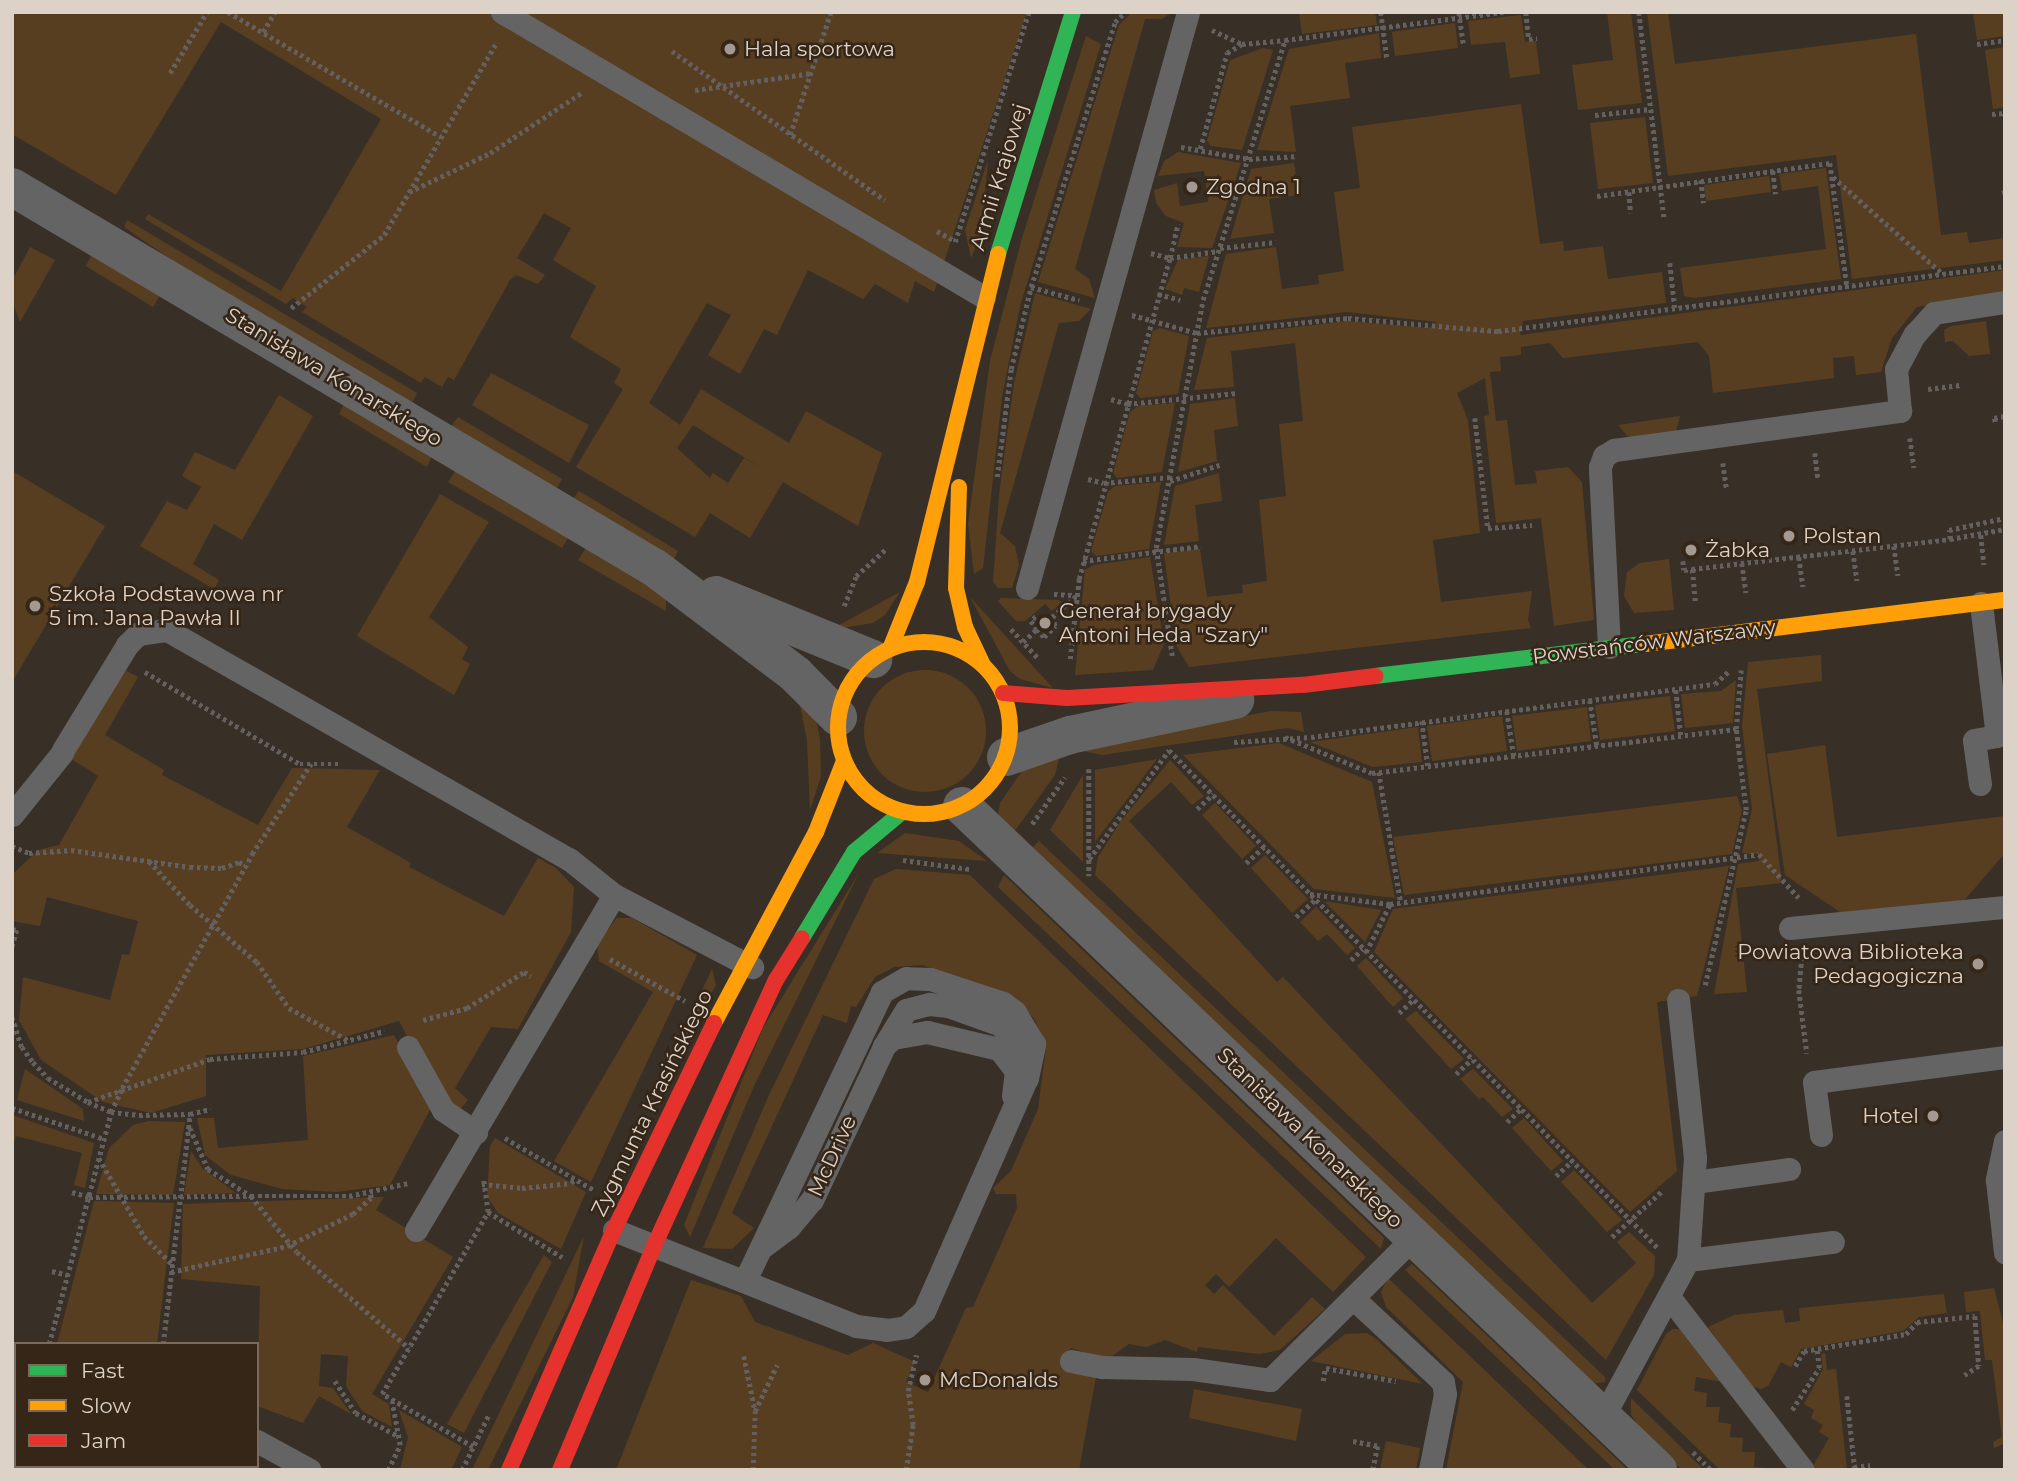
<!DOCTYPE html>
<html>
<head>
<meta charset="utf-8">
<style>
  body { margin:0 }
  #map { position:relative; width:2017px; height:1482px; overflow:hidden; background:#383027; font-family:Montserrat,sans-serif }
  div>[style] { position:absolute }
  .green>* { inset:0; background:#583e21 }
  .round { border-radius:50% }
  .path>* { height:4.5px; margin-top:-2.25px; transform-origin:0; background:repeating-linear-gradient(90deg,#63605f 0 3.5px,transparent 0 7px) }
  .lane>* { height:23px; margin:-11.5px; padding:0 11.5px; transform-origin:11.5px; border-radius:11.5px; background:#656465 }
  .street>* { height:38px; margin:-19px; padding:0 19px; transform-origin:19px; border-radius:19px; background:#656465 }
  .fast>* { height:16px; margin:-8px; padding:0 8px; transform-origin:8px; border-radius:8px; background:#30b455 }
  .slow>* { height:16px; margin:-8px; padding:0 8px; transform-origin:8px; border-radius:8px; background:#ff9f0a }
  .slow>.ring { margin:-8px; padding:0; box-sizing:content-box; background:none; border:16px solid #ff9f0a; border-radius:50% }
  .jam>* { height:16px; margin:-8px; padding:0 8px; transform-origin:8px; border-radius:8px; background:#e5322d }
  .dots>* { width:19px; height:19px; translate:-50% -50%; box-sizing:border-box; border:4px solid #352617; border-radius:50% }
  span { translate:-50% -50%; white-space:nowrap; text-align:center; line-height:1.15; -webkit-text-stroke:5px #352617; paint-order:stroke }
  .poi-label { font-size:21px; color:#dcd2c8 }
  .left { translate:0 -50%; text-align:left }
  .right { translate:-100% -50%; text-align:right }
  .street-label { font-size:21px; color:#dcd2c8 }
  .frame { position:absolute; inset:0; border:14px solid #dcd2c8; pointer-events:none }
  .legend { position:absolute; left:14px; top:1342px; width:245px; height:126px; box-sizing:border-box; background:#352617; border:2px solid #786b5e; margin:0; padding:9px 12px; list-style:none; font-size:21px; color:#dcd2c8 }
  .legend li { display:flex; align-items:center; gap:14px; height:35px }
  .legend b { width:35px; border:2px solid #786b5e }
</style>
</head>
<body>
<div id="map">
  <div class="green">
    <div style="clip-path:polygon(evenodd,12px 12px,1027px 12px,934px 292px,915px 281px,908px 303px,875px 284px,863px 299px,808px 270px,777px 335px,764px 329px,740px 374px,708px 355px,731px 315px,707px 303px,649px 403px,680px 425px,701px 389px,789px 443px,806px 411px,882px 453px,858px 526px,783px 482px,750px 538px,710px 513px,695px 537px,576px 467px,623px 389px,614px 383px,621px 369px,570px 337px,596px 286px,553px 260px,571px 228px,544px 213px,517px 258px,545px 275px,538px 284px,516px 275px,510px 280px,454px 380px,448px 377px,442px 387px,425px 377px,421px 383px,302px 312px,307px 307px,293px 298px,286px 304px,145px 219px,148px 214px,281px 291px,381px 119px,221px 22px,116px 195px,12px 134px,12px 12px,693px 425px,761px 468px,744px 458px,728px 483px,713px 473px,710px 478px,677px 448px,693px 425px)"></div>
    <div style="clip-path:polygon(1172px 12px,1162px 19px,1145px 19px,1075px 269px,1089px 279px,1095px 298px,1038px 282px,1119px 25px,1130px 14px)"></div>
    <div style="clip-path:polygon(1299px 12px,1375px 12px,1377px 25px,1302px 34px)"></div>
    <div style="clip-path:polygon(1607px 12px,1631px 12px,1642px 103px,1578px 110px,1572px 65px,1613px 60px)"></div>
    <div style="clip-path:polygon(1647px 12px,1668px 12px,1675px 64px,1916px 34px,1941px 235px,1967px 232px,1969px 243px,2005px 238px,2005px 260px,1852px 279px,1836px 155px,1668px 176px)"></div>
    <div style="clip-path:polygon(1973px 12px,2005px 12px,2005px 36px,1977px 40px)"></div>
    <div style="clip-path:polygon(1521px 15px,1525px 42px,1536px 41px,1540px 74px,1510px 78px,1505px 42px,1471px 45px,1468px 21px)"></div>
    <div style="clip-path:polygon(1455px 23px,1458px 48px,1395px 56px,1392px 32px)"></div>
    <div style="clip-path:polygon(1379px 33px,1381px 58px,1345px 63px,1350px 98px,1290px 106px,1296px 152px,1257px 150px,1289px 49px)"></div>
    <div style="clip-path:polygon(1086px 36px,1101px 44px,1020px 306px,1002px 397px,983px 568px,974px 574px,968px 524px,990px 361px,1022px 238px)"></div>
    <div style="clip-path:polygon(2005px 47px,2005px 107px,1993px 109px,1985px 50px)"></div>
    <div style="clip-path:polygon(1263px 48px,1273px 50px,1242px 150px,1211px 146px,1207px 141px,1230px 60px)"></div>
    <div style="clip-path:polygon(1521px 104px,1540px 244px,1563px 241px,1564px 251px,1603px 246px,1608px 279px,1662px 272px,1666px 303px,1523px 321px,1520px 335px,2005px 270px,2005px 293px,1917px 307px,1892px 338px,1881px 372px,1856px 375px,1854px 356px,1833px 358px,1834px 378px,1713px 393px,1709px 356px,1698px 342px,1563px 358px,1550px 343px,1521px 347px,1521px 355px,1500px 357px,1501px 371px,1490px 372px,1496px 421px,1507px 420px,1515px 485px,1537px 483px,1535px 471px,1568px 467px,1582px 482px,1594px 620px,1554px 626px,1541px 518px,1496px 523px,1484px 416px,1489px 415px,1485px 378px,1457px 393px,1468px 420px,1480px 533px,1433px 540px,1441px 602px,1532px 591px,1528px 620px,1531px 628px,1189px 667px,1176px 645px,1164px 553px,1200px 549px,1207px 597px,1243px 593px,1242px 585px,1267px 581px,1259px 500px,1286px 496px,1279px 424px,1303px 421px,1295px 343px,1231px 351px,1234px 387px,1194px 390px,1207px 338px,1347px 321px,1428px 328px,1437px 322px,1347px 312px,1206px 328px,1226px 254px,1276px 247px,1282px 289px,1319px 284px,1318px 275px,1344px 271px,1334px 192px,1360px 188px,1352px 127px)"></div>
    <div style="clip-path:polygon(1645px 117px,1653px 183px,1598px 189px,1590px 123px)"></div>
    <div style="clip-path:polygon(1178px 152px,1241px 163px,1212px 248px,1177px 247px,1184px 223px,1166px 216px,1156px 203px,1154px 190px,1177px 183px,1180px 206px,1208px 202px,1204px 171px,1158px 176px,1164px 161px)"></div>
    <div style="clip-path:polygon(988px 160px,981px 234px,971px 258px,965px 230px)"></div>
    <div style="clip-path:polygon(1294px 163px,1299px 195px,1269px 199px,1274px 233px,1230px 239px,1251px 169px)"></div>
    <div style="clip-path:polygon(1826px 168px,1841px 279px,1694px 298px,1684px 296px,1680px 268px,1826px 249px,1818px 186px,1782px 191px,1779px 174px)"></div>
    <div style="clip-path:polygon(1769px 176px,1771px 192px,1706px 201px,1704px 185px)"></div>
    <div style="clip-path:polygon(127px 220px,417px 393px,411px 405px,189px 272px,124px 227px)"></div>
    <div style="clip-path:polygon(30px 247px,55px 260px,20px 322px,13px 303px,13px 279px)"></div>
    <div style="clip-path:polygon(92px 254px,161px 294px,153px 307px,86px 266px)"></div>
    <div style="clip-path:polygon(1209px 256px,1199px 292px,1184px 288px,1182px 295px,1165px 289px,1178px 260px)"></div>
    <div style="clip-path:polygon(1035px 293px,1091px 309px,1079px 321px,1059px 323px,1000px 533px,1015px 546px,1019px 565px,1012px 588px,998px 588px,993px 582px,999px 495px,1014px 383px)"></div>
    <div style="clip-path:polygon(1986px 321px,1990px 354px,1969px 356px,1953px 341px,1945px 342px,1944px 330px,1951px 326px)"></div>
    <div style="clip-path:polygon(1160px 328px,1189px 336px,1178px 394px,1140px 398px,1136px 393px,1153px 331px)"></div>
    <div style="clip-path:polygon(491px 373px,589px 425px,569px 463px,472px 405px)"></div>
    <div style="clip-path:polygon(279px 395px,313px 416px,242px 540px,214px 524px,193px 564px,219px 580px,214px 589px,140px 546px,167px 501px,187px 510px,201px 487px,182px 476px,195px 452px,235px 470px)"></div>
    <div style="clip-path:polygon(1235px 398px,1238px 426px,1214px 430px,1217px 461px,1178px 472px,1190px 404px)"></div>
    <div style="clip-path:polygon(345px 402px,433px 454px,427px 467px,339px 414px)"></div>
    <div style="clip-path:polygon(1175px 403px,1162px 472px,1117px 478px,1113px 473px,1130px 412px,1138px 406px)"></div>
    <div style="clip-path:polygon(1680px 416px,1676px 431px,1629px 438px,1618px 425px)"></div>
    <div style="clip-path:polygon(458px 417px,562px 479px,556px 490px,450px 428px)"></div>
    <div style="clip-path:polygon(457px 468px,568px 538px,562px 548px,448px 482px)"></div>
    <div style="clip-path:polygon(12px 471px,105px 526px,12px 682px)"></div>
    <div style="clip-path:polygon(1219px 473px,1222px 501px,1195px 505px,1199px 541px,1164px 545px,1175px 486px)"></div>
    <div style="clip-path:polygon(1161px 482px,1149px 549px,1096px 556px,1091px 551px,1108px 492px,1115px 486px)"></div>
    <div style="clip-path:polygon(579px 491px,678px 551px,674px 559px,572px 500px)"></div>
    <div style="clip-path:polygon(440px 494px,489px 522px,429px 617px,468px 647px,462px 659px,470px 664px,454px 695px,357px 636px)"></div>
    <div style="clip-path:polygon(586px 548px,666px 595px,666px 611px,578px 560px)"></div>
    <div style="clip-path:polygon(1150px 557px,1164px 644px,1153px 670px,1075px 675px,1085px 570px,1094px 565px)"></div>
    <div style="clip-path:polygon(1669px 559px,1674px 610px,1634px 613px,1624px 596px,1627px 572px,1640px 563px)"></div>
    <div style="clip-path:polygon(900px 592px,885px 615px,873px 623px,830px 630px)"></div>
    <div style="clip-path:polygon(970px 597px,1053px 688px,1020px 679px,1010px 671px)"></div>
    <div style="clip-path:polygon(1001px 598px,1059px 600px,1062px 602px,1052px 611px,1045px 604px,1025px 621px,1016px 621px,998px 601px)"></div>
    <div style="clip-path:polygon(1821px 655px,1822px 681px,1757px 689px,1782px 883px,1736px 888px,1747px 992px,1714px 994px,1738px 864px,1759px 861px,1761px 854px,1742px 853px,1752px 809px,1742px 726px,1748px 662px)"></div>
    <div style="clip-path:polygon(123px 669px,138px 677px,105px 735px,164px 770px,162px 775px,258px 825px,292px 768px,380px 770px,347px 827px,411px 863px,409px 867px,504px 916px,538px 858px,556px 868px,574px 887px,571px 932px,518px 1029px,491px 1027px,455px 1088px,468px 1100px,458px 1112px,440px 1097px,399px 1021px,303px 1049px,206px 1055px,206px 1096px,151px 1113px,103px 1102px,41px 1060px,19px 1020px,23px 977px,110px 1000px,122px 954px,129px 955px,138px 921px,47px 897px,40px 926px,12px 921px,12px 875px,38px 850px,59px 845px,98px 776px,70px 758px)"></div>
    <div class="round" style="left:864px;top:670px;width:122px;height:122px"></div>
    <div style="clip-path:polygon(1736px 680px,1733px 723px,1685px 728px,1681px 694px,1721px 691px)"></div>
    <div style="clip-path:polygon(798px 696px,816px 720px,820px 739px,821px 776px,810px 810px,807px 740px)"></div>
    <div style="clip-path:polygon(1670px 696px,1675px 731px,1600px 740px,1595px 705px)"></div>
    <div style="clip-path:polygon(1587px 707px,1591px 741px,1517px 751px,1512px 716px)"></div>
    <div style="clip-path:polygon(1272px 711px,1301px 712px,1304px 732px,1288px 728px,1102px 755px,1083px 751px,1138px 734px)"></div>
    <div style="clip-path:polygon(1502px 716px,1507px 751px,1432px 761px,1427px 726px)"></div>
    <div style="clip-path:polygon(1418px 727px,1422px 762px,1373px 767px,1310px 742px)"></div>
    <div style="clip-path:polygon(1279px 743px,1372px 782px,1395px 898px,1314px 889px,1183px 755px)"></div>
    <div style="clip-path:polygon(1825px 745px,1837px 837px,2005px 816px,2005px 853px,1962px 903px,1843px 914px,1785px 875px,1767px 754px)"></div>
    <div style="clip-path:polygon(1061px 750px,1055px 775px,1014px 832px,998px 815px,1000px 803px,1022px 771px)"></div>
    <div style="clip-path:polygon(1157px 759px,1095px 842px,1095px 770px)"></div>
    <div style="clip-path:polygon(1170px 760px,1204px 796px,1192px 805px,1171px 782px,1129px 821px,1277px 982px,1283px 977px,1592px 1303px,1636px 1263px,1617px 1242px,1629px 1232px,1655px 1256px,1654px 1275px,1606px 1360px,1095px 875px,1098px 857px,1121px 821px)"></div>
    <div style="clip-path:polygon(1083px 775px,1083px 862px,1050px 830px)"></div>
    <div style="clip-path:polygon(1737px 796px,1742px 810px,1732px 854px,1404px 895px,1393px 837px)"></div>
    <div style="clip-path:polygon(1215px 803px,1256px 846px,1242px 859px,1202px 815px)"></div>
    <div style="clip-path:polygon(905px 833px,959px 841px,987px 861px,877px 853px)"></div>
    <div style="clip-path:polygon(1039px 841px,1605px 1377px,1605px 1382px,1595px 1383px,1587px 1377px,1032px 848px)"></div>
    <div style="clip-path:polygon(1265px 855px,1308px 899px,1292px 913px,1251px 868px)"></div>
    <div style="clip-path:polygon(1729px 866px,1697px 996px,1657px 1002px,1677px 1171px,1630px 1212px,1374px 952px,1393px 909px)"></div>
    <div style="clip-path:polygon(896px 869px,970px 875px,1366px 1257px,1333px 1292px,1276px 1238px,1229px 1287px,1216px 1274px,1205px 1285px,1214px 1294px,1223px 1285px,1274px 1336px,1312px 1297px,1325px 1309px,1280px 1350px,1259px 1354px,1198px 1347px,1197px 1352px,1165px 1340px,1146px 1347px,1129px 1344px,1108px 1359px,1071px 1348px,1065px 1354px,1096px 1377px,1079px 1470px,616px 1470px,691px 1280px,741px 1296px,755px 1322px,848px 1355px,873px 1343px,915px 1362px,906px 1382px,928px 1392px,966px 1308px,973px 1307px,1017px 1208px,1016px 1194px,996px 1194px,993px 1188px,1011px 1171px,1038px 1109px,1046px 1047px,1035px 1020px,1017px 999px,922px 965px,894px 967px,875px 977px,856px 1007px,851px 1006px,847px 1023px,823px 1015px,732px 1213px,754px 1228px,732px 1249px,703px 1248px,769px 1095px,874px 879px)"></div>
    <div style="clip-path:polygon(859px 873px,754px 1086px,690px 1237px,684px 1225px,763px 1028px)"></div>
    <div style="clip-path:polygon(1004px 875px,1384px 1238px,1381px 1249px,998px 887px)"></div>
    <div style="clip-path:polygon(1324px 901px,1381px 910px,1365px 942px)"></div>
    <div style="clip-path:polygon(1316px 907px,1355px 948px,1347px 955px,1327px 934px,1318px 941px,1300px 922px)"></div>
    <div style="clip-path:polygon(617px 918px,632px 918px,697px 955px,591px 1182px,554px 1161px,653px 992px,599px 961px,597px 943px)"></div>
    <div style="clip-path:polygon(1366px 958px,1403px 998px,1393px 1007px,1357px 966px)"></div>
    <div style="clip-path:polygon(712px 969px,716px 985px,653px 1095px)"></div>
    <div style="clip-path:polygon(1416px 1011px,1464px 1059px,1451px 1069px,1405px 1019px)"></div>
    <div style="clip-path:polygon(394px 1035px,432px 1106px,390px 1185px,336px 1192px,282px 1189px,231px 1175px,205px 1155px,197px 1118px,214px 1118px,218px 1148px,308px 1140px,303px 1056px)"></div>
    <div style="clip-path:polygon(25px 1069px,83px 1109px,84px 1121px,17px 1100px)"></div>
    <div style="clip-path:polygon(1473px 1069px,1513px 1109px,1502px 1117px,1483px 1097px,1479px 1099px,1460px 1079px)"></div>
    <div style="clip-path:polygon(12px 1115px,94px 1143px,85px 1188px,74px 1185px,82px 1153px,16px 1136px,12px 1149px)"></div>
    <div style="clip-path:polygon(1524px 1118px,1563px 1161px,1551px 1171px,1512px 1128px)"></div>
    <div style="clip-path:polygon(149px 1121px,185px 1122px,173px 1195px,96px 1194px,109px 1148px,133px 1125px)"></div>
    <div style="clip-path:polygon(495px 1138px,586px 1192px,561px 1249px,498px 1213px,487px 1196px,490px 1146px)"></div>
    <div style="clip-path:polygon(191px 1151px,202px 1168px,236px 1193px,184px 1195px)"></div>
    <div style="clip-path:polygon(1574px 1170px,1622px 1220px,1607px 1232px,1561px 1182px)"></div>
    <div style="clip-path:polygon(384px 1197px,376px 1210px,453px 1257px,372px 1394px,389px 1404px,392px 1427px,362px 1411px,346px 1386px,348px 1356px,321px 1354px,319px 1386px,333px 1388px,351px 1414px,319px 1396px,303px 1423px,257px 1406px,260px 1286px,181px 1279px,183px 1204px)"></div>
    <div style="clip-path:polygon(94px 1201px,174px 1203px,157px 1344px,57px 1344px)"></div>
    <div style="clip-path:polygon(584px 1236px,573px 1297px,488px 1470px,472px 1470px)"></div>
    <div style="clip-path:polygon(544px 1255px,552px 1262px,464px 1433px,447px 1424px)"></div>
    <div style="clip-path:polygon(1412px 1264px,1628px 1470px,1615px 1470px,1405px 1270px)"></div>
    <div style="clip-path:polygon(1388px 1278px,1589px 1470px,1446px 1470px,1463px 1382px,1386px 1307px,1381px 1292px)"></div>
    <div style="clip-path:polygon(1994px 1288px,2005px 1331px,2005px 1458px,2003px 1444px,1994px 1448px,1993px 1442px,2002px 1437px,1992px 1360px,1985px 1360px,1980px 1311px,1966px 1312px,1964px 1292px)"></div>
    <div style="clip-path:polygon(1944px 1294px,1947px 1313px,1919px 1317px,1903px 1331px,1801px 1349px,1791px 1367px,1781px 1362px,1768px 1386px,1761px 1389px,1752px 1386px,1708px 1327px,1734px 1315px,1783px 1310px,1785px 1323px,1800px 1321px,1799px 1308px)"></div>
    <div style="clip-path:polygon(1673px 1329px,1683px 1329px,1722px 1382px,1696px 1377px,1694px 1391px,1707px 1393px,1706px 1407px,1720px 1407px,1718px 1422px,1731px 1424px,1730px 1437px,1743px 1438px,1742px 1452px,1755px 1452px,1754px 1467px,1784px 1470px,1720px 1470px,1637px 1390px,1666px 1334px)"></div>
    <div style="clip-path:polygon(1367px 1333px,1376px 1339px,1423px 1384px,1311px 1361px,1345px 1334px)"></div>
    <div style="clip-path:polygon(1825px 1353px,1827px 1370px,1836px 1369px,1847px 1470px,1812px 1468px,1829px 1438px,1819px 1432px,1823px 1425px,1811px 1418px,1814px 1410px,1804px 1404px,1823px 1369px,1821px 1354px)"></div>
    <div style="clip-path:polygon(1194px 1389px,1302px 1409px,1296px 1441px,1189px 1418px)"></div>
    <div style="clip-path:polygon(1631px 1398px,1704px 1470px,1682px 1470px,1640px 1430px,1631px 1414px)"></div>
    <div style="clip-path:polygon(399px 1410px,462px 1447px,451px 1470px,400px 1470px,408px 1437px)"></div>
    <div style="clip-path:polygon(1386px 1441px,1420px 1448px,1416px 1470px,1380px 1470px)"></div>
    <div style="clip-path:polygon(25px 1466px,246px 1466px,246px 1470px,24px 1470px)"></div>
  </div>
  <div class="path">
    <div style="left:228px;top:12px;width:247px;rotate:30.4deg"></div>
    <div style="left:1381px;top:12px;width:46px;rotate:82.6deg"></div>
    <div style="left:1459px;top:12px;width:35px;rotate:82deg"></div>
    <div style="left:1526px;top:12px;width:27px;rotate:84deg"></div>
    <div style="left:1529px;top:39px;width:8px;rotate:-7deg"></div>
    <div style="left:1639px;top:12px;width:207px;rotate:83deg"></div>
    <div style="left:1212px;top:30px;width:33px;rotate:25deg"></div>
    <div style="left:263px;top:32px;width:23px;rotate:-59deg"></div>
    <div style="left:1977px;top:44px;width:28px;rotate:-8deg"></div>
    <div style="left:672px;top:51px;width:260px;rotate:35deg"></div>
    <div style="left:170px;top:73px;width:71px;rotate:-58.8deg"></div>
    <div style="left:695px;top:90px;width:118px;rotate:-8.3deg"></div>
    <div style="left:1992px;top:114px;width:13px;rotate:-4deg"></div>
    <div style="left:1595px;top:115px;width:56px;rotate:-6.1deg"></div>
    <div style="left:790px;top:135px;width:130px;rotate:-71.6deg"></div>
    <div style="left:1181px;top:147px;width:69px;rotate:10deg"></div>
    <div style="left:1249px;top:159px;width:49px;rotate:-3.5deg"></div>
    <div style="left:1200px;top:149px;width:100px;rotate:-74.3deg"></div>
    <div style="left:1227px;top:53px;width:17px;rotate:-31deg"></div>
    <div style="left:1242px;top:44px;width:43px;rotate:-5.3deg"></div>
    <div style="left:1773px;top:171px;width:23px;rotate:83deg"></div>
    <div style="left:1833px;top:177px;width:145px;rotate:41.4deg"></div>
    <div style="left:1701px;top:180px;width:23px;rotate:83deg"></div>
    <div style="left:409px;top:192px;width:90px;rotate:-25.7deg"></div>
    <div style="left:490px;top:153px;width:111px;rotate:-33.3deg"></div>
    <div style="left:1629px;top:192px;width:21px;rotate:85deg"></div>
    <div style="left:2002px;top:193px;width:3px;rotate:-18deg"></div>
    <div style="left:1597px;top:196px;width:235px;rotate:-8.1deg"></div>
    <div style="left:1830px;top:163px;width:124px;rotate:82.1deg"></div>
    <div style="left:937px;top:231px;width:21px;rotate:29deg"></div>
    <div style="left:955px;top:242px;width:242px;rotate:-72.2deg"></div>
    <div style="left:1220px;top:248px;width:56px;rotate:-6.1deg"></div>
    <div style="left:1151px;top:253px;width:20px;rotate:15deg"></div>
    <div style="left:1170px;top:258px;width:35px;rotate:-77deg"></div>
    <div style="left:1670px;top:263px;width:45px;rotate:83.7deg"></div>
    <div style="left:1031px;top:287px;width:50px;rotate:15.2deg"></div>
    <div style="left:1158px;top:294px;width:23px;rotate:15deg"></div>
    <div style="left:291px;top:308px;width:118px;rotate:-38.1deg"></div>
    <div style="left:384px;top:235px;width:222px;rotate:-59.7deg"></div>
    <div style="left:1132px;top:315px;width:67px;rotate:15.5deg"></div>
    <div style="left:1197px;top:333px;width:152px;rotate:-5.7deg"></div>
    <div style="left:1348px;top:318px;width:151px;rotate:5deg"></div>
    <div style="left:1498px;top:331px;width:511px;rotate:-7.31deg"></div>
    <div style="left:1928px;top:389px;width:34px;rotate:-7deg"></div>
    <div style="left:1111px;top:399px;width:17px;rotate:17deg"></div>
    <div style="left:1127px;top:404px;width:111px;rotate:-5.7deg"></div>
    <div style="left:1475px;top:418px;width:111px;rotate:83.3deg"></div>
    <div style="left:1488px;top:528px;width:44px;rotate:-3.9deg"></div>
    <div style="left:1995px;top:422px;width:4px;rotate:-104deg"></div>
    <div style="left:1994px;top:418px;width:11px;rotate:-10deg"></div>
    <div style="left:1910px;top:438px;width:30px;rotate:82deg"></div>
    <div style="left:1815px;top:453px;width:26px;rotate:83deg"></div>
    <div style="left:1723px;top:463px;width:27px;rotate:82deg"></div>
    <div style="left:997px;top:477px;width:109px;rotate:-82.6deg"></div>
    <div style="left:1011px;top:369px;width:84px;rotate:-76.3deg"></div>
    <div style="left:1031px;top:287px;width:278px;rotate:-72.4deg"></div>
    <div style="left:1115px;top:22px;width:14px;rotate:-45deg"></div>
    <div style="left:1088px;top:479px;width:16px;rotate:14deg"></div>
    <div style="left:1104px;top:483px;width:66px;rotate:-5.2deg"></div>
    <div style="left:1170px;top:481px;width:52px;rotate:-18.1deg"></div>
    <div style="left:1981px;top:535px;width:30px;rotate:84deg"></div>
    <div style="left:1950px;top:539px;width:56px;rotate:-10.3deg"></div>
    <div style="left:1894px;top:546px;width:30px;rotate:82deg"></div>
    <div style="left:1853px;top:551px;width:30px;rotate:82deg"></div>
    <div style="left:1799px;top:557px;width:30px;rotate:82deg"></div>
    <div style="left:1083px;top:561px;width:119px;rotate:-7.2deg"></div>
    <div style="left:1683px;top:561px;width:9px;rotate:84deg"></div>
    <div style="left:1684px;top:570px;width:8px;rotate:-7deg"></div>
    <div style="left:1742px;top:563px;width:30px;rotate:82deg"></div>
    <div style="left:1054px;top:594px;width:22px;rotate:3deg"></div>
    <div style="left:1695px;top:601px;width:32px;rotate:-95deg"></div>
    <div style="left:1692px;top:569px;width:260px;rotate:-6.6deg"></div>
    <div style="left:1950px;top:539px;width:9px;rotate:-96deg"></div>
    <div style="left:1949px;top:530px;width:57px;rotate:-12.1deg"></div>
    <div style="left:844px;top:606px;width:32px;rotate:-68deg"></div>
    <div style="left:856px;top:576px;width:39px;rotate:-42deg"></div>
    <div style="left:1036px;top:617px;width:6px;rotate:141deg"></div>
    <div style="left:1031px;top:621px;width:10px;rotate:53deg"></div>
    <div style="left:1011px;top:629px;width:40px;rotate:47deg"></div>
    <div style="left:1023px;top:642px;width:19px;rotate:-43deg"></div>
    <div style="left:1037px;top:629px;width:11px;rotate:49deg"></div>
    <div style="left:1044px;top:637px;width:16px;rotate:-45deg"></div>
    <div style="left:1055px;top:626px;width:9px;rotate:-108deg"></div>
    <div style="left:1052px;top:617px;width:32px;rotate:-41deg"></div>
    <div style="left:1172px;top:656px;width:109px;rotate:-98.4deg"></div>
    <div style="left:1156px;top:548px;width:252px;rotate:-79.3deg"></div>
    <div style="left:1203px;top:300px;width:273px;rotate:-72.5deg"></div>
    <div style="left:1285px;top:40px;width:220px;rotate:-7.3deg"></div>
    <div style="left:1070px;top:659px;width:81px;rotate:-83.6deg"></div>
    <div style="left:1079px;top:579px;width:334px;rotate:-74.2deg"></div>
    <div style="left:1170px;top:258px;width:49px;rotate:-8.1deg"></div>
    <div style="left:145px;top:672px;width:180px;rotate:30.7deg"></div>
    <div style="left:300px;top:764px;width:38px"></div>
    <div style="left:1676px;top:690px;width:46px;rotate:83.8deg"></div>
    <div style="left:1590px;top:700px;width:47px;rotate:81.3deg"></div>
    <div style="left:1507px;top:711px;width:46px;rotate:81.2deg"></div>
    <div style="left:1422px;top:721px;width:45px;rotate:82.4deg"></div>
    <div style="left:1285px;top:737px;width:94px;rotate:22.5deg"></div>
    <div style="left:1372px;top:773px;width:367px;rotate:-6.9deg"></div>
    <div style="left:1736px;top:729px;width:59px;rotate:-85.2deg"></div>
    <div style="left:1234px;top:742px;width:77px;rotate:-3.7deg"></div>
    <div style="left:1311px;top:737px;width:407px;rotate:-7.5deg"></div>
    <div style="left:1715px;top:684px;width:18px;rotate:-43deg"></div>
    <div style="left:1089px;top:769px;width:107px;rotate:90deg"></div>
    <div style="left:1379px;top:772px;width:133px;rotate:80.5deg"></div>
    <div style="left:1197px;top:809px;width:22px;rotate:-43deg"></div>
    <div style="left:1032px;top:824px;width:57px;rotate:-54.9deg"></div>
    <div style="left:12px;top:846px;width:18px;rotate:22deg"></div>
    <div style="left:29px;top:853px;width:42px;rotate:-4.1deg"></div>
    <div style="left:71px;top:850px;width:120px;rotate:8.1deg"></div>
    <div style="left:190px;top:867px;width:32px;rotate:2deg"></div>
    <div style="left:222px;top:868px;width:18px;rotate:-19deg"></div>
    <div style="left:239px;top:862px;width:7px;rotate:27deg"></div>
    <div style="left:1089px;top:859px;width:135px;rotate:-53.7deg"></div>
    <div style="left:1169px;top:750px;width:699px;rotate:45.52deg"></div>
    <div style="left:903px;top:860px;width:68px;rotate:7.7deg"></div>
    <div style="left:149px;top:861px;width:60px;rotate:47deg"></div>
    <div style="left:190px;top:905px;width:88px;rotate:40.4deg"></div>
    <div style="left:257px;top:962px;width:56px;rotate:55.2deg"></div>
    <div style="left:289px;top:1008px;width:67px;rotate:28.5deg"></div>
    <div style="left:1246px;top:863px;width:24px;rotate:-42deg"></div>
    <div style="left:1310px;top:894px;width:81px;rotate:7.1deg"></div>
    <div style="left:1296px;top:917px;width:25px;rotate:-42deg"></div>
    <div style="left:12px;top:929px;width:5px;rotate:11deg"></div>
    <div style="left:17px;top:930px;width:19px;rotate:106deg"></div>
    <div style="left:1366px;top:952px;width:54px;rotate:-63.4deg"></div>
    <div style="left:1390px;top:904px;width:372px;rotate:-7.7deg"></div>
    <div style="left:1759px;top:854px;width:59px;rotate:47.7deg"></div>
    <div style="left:1802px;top:957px;width:33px;rotate:95deg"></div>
    <div style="left:1799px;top:990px;width:64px;rotate:82.8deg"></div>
    <div style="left:610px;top:959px;width:86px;rotate:29.2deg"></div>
    <div style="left:1351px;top:960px;width:16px;rotate:-43deg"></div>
    <div style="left:1705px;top:985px;width:180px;rotate:-76.8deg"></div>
    <div style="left:1746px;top:810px;width:82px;rotate:-97deg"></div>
    <div style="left:1399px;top:1013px;width:19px;rotate:-43deg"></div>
    <div style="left:12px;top:1017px;width:32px;rotate:72deg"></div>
    <div style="left:22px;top:1047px;width:19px;rotate:54deg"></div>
    <div style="left:33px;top:1062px;width:22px;rotate:47deg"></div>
    <div style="left:48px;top:1078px;width:47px;rotate:31deg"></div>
    <div style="left:88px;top:1102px;width:25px;rotate:23deg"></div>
    <div style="left:111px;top:1112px;width:28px;rotate:6deg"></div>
    <div style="left:139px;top:1115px;width:51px;rotate:-1.1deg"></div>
    <div style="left:190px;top:1114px;width:21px;rotate:-14deg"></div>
    <div style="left:423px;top:1020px;width:46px;rotate:-15.3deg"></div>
    <div style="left:467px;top:1008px;width:67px;rotate:-32.3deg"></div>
    <div style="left:524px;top:972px;width:8px;rotate:30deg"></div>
    <div style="left:1456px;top:1074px;width:22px;rotate:-43deg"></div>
    <div style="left:88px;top:1102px;width:129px;rotate:-19.4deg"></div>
    <div style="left:210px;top:1059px;width:93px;rotate:-4.3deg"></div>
    <div style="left:303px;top:1052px;width:84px;rotate:-14.5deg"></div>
    <div style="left:12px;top:1108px;width:97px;rotate:18.6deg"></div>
    <div style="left:1507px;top:1122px;width:19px;rotate:-43deg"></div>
    <div style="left:190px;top:1128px;width:45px;rotate:66.3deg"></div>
    <div style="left:208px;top:1169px;width:51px;rotate:32.1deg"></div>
    <div style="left:251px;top:1196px;width:98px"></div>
    <div style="left:349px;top:1196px;width:60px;rotate:-12.4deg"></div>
    <div style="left:505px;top:1138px;width:103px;rotate:30.3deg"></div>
    <div style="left:99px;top:1158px;width:90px;rotate:60deg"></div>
    <div style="left:144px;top:1236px;width:40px;rotate:45deg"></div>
    <div style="left:1556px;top:1176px;width:22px;rotate:-43deg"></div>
    <div style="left:482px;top:1184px;width:40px;rotate:5.7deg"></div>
    <div style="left:522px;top:1188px;width:49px;rotate:-5.8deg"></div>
    <div style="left:571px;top:1183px;width:6px;rotate:-45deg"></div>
    <div style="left:72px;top:1192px;width:18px;rotate:16deg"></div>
    <div style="left:89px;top:1197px;width:162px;rotate:-0.4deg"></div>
    <div style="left:251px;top:1196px;width:72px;rotate:50.6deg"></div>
    <div style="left:297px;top:1252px;width:148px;rotate:40.6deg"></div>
    <div style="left:488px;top:1212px;width:87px;rotate:31.3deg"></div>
    <div style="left:1612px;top:1237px;width:68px;rotate:-42.6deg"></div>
    <div style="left:52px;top:1271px;width:16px;rotate:14deg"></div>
    <div style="left:171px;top:1272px;width:119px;rotate:-12.6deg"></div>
    <div style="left:287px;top:1246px;width:73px;rotate:-25.9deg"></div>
    <div style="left:353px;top:1214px;width:24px;rotate:-42deg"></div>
    <div style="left:371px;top:1198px;width:5px;rotate:-101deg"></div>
    <div style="left:49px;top:1344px;width:240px;rotate:-75deg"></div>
    <div style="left:111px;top:1112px;width:26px;rotate:-65deg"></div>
    <div style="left:122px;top:1088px;width:268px;rotate:-60.9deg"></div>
    <div style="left:252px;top:854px;width:108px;rotate:-56.8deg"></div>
    <div style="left:163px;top:1344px;width:232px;rotate:-83.3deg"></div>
    <div style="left:744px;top:1356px;width:55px;rotate:78.5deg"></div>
    <div style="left:1795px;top:1366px;width:17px;rotate:-59deg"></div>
    <div style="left:1804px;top:1351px;width:103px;rotate:-9.5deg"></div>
    <div style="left:1906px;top:1334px;width:16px;rotate:-47deg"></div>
    <div style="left:1917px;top:1322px;width:58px;rotate:-5.9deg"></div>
    <div style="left:1975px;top:1316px;width:50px;rotate:85.4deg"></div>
    <div style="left:1979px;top:1366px;width:17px;rotate:147deg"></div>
    <div style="left:1326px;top:1368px;width:71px;rotate:10.5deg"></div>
    <div style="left:335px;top:1381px;width:38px;rotate:57deg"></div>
    <div style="left:356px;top:1413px;width:48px;rotate:28.7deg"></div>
    <div style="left:1323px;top:1381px;width:13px;rotate:-81deg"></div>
    <div style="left:1847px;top:1396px;width:74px;rotate:83.8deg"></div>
    <div style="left:12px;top:1405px;width:4px;rotate:-14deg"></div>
    <div style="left:1792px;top:1410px;width:50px;rotate:-57.3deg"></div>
    <div style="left:1819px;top:1368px;width:18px;rotate:-96deg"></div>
    <div style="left:1353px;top:1441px;width:25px;rotate:11deg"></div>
    <div style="left:1378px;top:1446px;width:25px;rotate:102deg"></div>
    <div style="left:473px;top:1447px;width:105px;rotate:-149.8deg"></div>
    <div style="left:382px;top:1394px;width:211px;rotate:-59.8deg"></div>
    <div style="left:488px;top:1212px;width:34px;rotate:-98deg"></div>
    <div style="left:1693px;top:1452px;width:25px;rotate:45deg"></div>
    <div style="left:1854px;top:1467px;width:16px;rotate:-7deg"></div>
    <div style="left:15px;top:1470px;width:4px;rotate:-76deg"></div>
    <div style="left:388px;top:1470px;width:28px;rotate:-64deg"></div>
    <div style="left:400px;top:1445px;width:44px;rotate:-100.5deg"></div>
    <div style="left:462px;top:1470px;width:62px;rotate:-64.3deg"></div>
    <div style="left:753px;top:1470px;width:59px;rotate:-88.1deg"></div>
    <div style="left:755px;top:1411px;width:51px;rotate:-64.4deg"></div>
    <div style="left:906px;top:1470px;width:46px;rotate:-81.2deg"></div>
    <div style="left:913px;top:1425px;width:34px;rotate:-98deg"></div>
    <div style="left:908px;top:1391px;width:37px;rotate:-77deg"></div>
  </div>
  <div class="lane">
    <div style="left:502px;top:12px;width:560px;rotate:30.6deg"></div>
    <div style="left:1027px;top:588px;width:598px;rotate:-74.38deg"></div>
    <div style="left:1609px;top:647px;width:180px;rotate:-92.9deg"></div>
    <div style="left:1600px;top:467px;width:12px;rotate:-70deg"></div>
    <div style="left:1604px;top:456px;width:12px;rotate:-31deg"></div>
    <div style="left:1614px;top:450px;width:289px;rotate:-7.8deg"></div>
    <div style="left:1900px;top:411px;width:42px;rotate:-95.4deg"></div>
    <div style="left:1896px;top:369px;width:40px;rotate:-62deg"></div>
    <div style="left:1915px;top:334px;width:28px;rotate:-48deg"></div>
    <div style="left:1934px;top:313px;width:72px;rotate:-8.8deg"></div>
    <div style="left:63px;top:750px;width:123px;rotate:-58.6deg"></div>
    <div style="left:127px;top:645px;width:16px;rotate:-45deg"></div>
    <div style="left:138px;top:634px;width:29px;rotate:-8deg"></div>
    <div style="left:167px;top:630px;width:463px;rotate:29.7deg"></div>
    <div style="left:569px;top:859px;width:58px;rotate:38.7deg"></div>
    <div style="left:614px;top:895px;width:156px;rotate:27.6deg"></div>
    <div style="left:1980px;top:784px;width:44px;rotate:-97.8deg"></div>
    <div style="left:1974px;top:740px;width:23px;rotate:-10deg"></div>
    <div style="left:1997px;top:736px;width:134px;rotate:-96.9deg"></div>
    <div style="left:12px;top:815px;width:80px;rotate:-51.1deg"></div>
    <div style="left:1790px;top:928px;width:216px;rotate:-5.6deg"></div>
    <div style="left:884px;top:1046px;width:42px;rotate:-58.6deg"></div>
    <div style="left:906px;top:1010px;width:24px;rotate:-15deg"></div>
    <div style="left:929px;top:1004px;width:19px;rotate:6deg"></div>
    <div style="left:948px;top:1006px;width:56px;rotate:19.7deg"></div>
    <div style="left:1001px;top:1025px;width:20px;rotate:53deg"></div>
    <div style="left:1013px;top:1041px;width:27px;rotate:84deg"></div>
    <div style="left:408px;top:1047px;width:72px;rotate:60.9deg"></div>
    <div style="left:443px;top:1110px;width:40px;rotate:34deg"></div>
    <div style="left:1821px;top:1135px;width:53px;rotate:-97.5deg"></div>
    <div style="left:1814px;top:1082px;width:193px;rotate:-7.5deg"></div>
    <div style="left:2005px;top:1141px;width:40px;rotate:102deg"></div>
    <div style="left:1997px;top:1180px;width:73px;rotate:83.7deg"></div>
    <div style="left:1694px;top:1182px;width:96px;rotate:-7.8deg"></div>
    <div style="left:416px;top:1230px;width:389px;rotate:-59.4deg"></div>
    <div style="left:614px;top:1230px;width:260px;rotate:21.6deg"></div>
    <div style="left:856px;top:1326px;width:31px;rotate:7deg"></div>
    <div style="left:887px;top:1330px;width:19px;rotate:-9deg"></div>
    <div style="left:906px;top:1327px;width:24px;rotate:-42deg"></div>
    <div style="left:924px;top:1311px;width:255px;rotate:-66.2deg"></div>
    <div style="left:1027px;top:1078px;width:35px;rotate:-78deg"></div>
    <div style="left:1034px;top:1044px;width:37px;rotate:-121deg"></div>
    <div style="left:1015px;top:1012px;width:15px;rotate:-143deg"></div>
    <div style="left:1003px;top:1003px;width:77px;rotate:-161.8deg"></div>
    <div style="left:930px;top:979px;width:24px;rotate:-178deg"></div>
    <div style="left:906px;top:978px;width:28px;rotate:150deg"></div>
    <div style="left:882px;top:992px;width:319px;rotate:115.4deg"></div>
    <div style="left:765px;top:1245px;width:30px;rotate:-37deg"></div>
    <div style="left:789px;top:1227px;width:35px;rotate:-50deg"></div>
    <div style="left:812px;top:1200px;width:170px;rotate:-64.9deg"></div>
    <div style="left:884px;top:1046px;width:12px;rotate:-42deg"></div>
    <div style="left:893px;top:1038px;width:35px;rotate:-10deg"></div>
    <div style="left:927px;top:1032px;width:74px;rotate:13.3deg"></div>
    <div style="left:999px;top:1049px;width:28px;rotate:52deg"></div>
    <div style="left:1016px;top:1071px;width:25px;rotate:97deg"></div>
    <div style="left:1688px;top:1260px;width:146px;rotate:-7.1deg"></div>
    <div style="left:1353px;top:1298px;width:123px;rotate:43deg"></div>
    <div style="left:1443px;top:1382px;width:12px;rotate:81deg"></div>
    <div style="left:1445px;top:1394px;width:77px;rotate:101.2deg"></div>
    <div style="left:1670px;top:1298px;width:217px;rotate:52.3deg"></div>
    <div style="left:1071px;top:1361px;width:32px;rotate:11deg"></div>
    <div style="left:1102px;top:1367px;width:91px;rotate:1.3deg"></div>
    <div style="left:1193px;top:1369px;width:78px;rotate:8.1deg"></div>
    <div style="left:1270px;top:1380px;width:203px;rotate:-44.8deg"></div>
    <div style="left:1603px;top:1417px;width:179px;rotate:-61.6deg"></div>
    <div style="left:1688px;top:1260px;width:102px;rotate:-86.1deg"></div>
    <div style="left:1695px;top:1158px;width:159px;rotate:-96.1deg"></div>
    <div style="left:257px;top:1441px;width:60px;rotate:28.7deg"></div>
  </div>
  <div class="street">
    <div style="left:12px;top:187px;width:747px;rotate:30.65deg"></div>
    <div style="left:655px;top:568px;width:176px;rotate:37.1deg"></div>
    <div style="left:795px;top:674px;width:61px;rotate:45deg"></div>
    <div style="left:716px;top:595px;width:170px;rotate:22.2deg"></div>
    <div style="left:1006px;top:757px;width:68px;rotate:-19deg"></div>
    <div style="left:1070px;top:735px;width:169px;rotate:-12deg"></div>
    <div style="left:962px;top:806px;width:962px;rotate:43.65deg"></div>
  </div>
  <div class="fast">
    <div style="left:998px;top:254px;width:253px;rotate:-72.8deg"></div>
    <div style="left:1375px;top:676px;width:272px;rotate:-6.8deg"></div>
    <div style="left:802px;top:938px;width:100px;rotate:-58.8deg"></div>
    <div style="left:854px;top:852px;width:62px;rotate:-39.8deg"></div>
  </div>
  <div class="slow">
    <div style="left:959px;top:487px;width:101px;rotate:91.7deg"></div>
    <div style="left:956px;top:588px;width:40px;rotate:77deg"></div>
    <div style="left:965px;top:627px;width:42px;rotate:64.7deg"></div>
    <div class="ring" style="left:838px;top:642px;width:156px;height:156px"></div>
    <div style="left:1645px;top:644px;width:363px;rotate:-7deg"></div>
    <div style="left:890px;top:649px;width:72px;rotate:-68.1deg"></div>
    <div style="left:917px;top:582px;width:338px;rotate:-76.1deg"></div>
    <div style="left:714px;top:1023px;width:217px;rotate:-61.9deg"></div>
    <div style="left:816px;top:832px;width:76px;rotate:-68.5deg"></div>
  </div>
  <div class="jam">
    <div style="left:1003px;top:693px;width:64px;rotate:4.5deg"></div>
    <div style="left:1067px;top:698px;width:236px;rotate:-3.2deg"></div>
    <div style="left:1303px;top:685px;width:73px;rotate:-7.1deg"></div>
    <div style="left:509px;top:1470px;width:262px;rotate:-66.4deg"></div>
    <div style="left:614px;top:1230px;width:230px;rotate:-64.2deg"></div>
    <div style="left:560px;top:1470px;width:243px;rotate:-67.2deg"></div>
    <div style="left:654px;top:1246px;width:293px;rotate:-65.4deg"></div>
    <div style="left:776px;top:980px;width:49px;rotate:-58.2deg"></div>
  </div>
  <div class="dots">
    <div style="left:730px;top:49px;background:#a39990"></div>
    <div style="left:1192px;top:187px;background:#a39990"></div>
    <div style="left:1789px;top:536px;background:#a39990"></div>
    <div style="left:1691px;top:550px;background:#a39990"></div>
    <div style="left:35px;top:606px;background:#a39990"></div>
    <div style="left:1045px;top:623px;background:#a39990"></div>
    <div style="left:1978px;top:964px;background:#a39990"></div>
    <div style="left:1933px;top:1116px;background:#a39990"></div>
    <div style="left:925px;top:1380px;background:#a39990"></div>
  </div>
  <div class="poi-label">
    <span class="left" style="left:744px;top:49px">Hala sportowa</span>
    <span class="left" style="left:1206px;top:187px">Zgodna 1</span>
    <span class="left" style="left:1803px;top:536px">Polstan</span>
    <span class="left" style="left:1705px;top:550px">Żabka</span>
    <span class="left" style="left:49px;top:606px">Szkoła Podstawowa nr<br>5 im. Jana Pawła II</span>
    <span class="left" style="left:1059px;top:623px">Generał brygady<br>Antoni Heda "Szary"</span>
    <span class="right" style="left:1964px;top:964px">Powiatowa Biblioteka<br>Pedagogiczna</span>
    <span class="right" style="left:1919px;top:1116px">Hotel</span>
    <span class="left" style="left:939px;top:1380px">McDonalds</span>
  </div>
  <div class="street-label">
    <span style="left:999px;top:177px;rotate:-73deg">Armii Krajowej</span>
    <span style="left:334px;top:377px;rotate:31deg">Stanisława Konarskiego</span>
    <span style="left:1654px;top:642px;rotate:-7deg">Powstańców Warszawy</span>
    <span style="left:652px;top:1103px;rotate:-64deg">Zygmunta Krasińskiego</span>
    <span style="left:1310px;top:1138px;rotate:44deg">Stanisława Konarskiego</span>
    <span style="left:832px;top:1156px;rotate:-65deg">McDrive</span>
  </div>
  <div class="frame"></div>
  <ul class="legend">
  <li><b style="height:9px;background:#30b455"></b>Fast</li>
  <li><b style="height:9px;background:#ff9f0a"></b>Slow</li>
  <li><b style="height:9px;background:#e5322d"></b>Jam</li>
  </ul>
</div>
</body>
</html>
